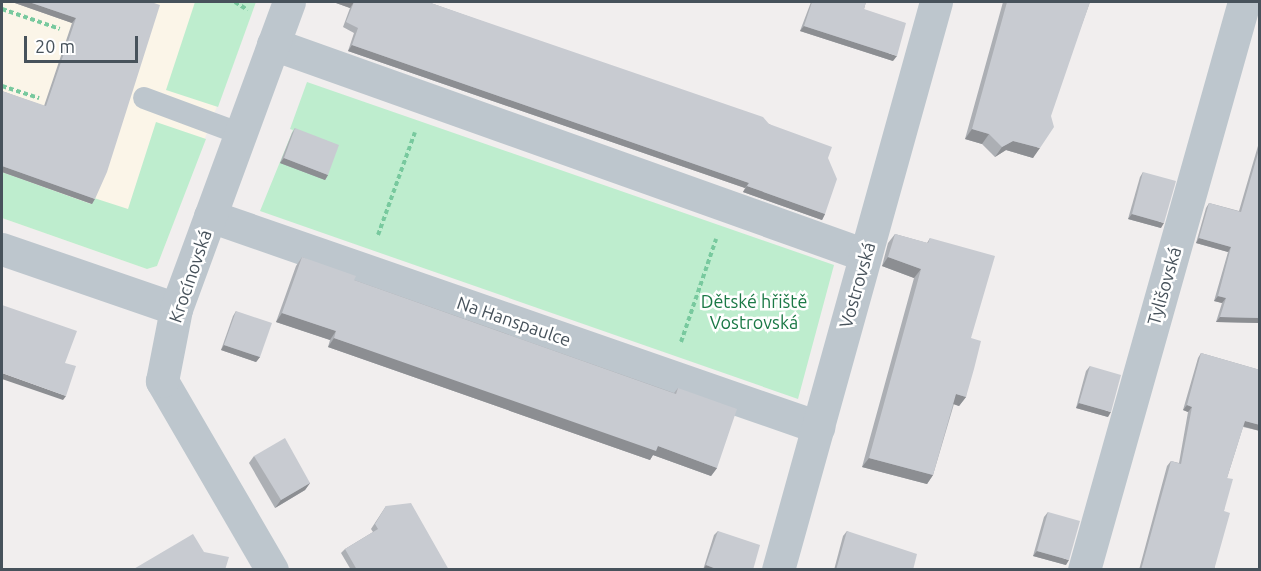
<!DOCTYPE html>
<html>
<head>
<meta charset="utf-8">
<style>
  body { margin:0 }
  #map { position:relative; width:1261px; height:571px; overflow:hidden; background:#f1eeee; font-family:Ubuntu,sans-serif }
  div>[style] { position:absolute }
  .commercial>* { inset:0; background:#fbf5e8 }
  .green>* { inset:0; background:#beedce }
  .path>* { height:4px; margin-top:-2px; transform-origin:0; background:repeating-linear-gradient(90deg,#78c99e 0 4.5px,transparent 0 7.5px) }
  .lane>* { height:22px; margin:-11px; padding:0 11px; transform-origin:11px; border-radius:11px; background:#bdc6cd }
  .street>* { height:33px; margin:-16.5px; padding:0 16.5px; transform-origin:16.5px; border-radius:16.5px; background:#bdc6cd }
  .wall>* { inset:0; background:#acafb4 }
  .shaded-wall>* { inset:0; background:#8c8e92 }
  .building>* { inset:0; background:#c8cbd1 }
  span { translate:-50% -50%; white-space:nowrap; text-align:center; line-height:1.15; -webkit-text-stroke:5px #fff; paint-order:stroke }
  .street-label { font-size:18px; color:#47525b }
  .park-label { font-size:18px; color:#1b7946 }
  .frame { position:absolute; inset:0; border:3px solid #47525b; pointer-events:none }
  .scale { position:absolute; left:24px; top:36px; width:114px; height:27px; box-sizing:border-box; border:3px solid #47525b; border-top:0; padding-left:8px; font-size:18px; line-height:21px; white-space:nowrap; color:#47525b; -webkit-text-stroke:4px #fff; paint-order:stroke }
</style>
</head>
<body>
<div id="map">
  <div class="commercial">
    <div style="clip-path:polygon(2px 2px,256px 2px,157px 266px,147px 269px,2px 218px)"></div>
  </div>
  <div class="green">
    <div style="clip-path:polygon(195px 2px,256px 2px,218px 107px,166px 90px)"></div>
    <div style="clip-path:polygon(307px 82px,834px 265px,798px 399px,260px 211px,293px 130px,290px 129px)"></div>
    <div style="clip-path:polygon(156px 122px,206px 139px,157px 266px,147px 269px,2px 218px,2px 172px,91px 204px,94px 198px,128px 209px)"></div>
  </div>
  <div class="path">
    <div style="left:235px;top:2px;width:15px;rotate:32deg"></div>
    <div style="left:2px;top:9px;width:61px;rotate:19deg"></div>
    <div style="left:2px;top:86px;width:39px;rotate:18deg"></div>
    <div style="left:378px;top:235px;width:109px;rotate:-70.2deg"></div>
    <div style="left:681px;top:342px;width:109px;rotate:-71.2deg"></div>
  </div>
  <div class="lane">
    <div style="left:144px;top:98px;width:103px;rotate:20.4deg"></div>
  </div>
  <div class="street">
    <div style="left:273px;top:44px;width:628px;rotate:19.62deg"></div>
    <div style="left:210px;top:216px;width:644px;rotate:19.14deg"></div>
    <div style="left:2px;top:249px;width:184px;rotate:19deg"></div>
    <div style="left:272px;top:570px;width:219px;rotate:-120.2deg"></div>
    <div style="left:162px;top:381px;width:73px;rotate:-79deg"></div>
    <div style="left:176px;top:309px;width:327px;rotate:-69.8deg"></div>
    <div style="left:778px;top:570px;width:590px;rotate:-74.46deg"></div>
    <div style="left:1084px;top:570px;width:590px;rotate:-74.27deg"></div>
  </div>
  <div class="wall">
    <div style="clip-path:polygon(12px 2px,151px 2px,92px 204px,2px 172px,2px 91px,44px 106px,72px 23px)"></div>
    <div style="clip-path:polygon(336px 2px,428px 2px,769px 124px,828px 158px,825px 214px,822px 220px,743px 192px,745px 188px,348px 51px,354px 33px,343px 27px,350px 8px,336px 3px)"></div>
    <div style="clip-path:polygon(811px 2px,866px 2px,864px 9px,893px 61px,800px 31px)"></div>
    <div style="clip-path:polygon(1003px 2px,1090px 2px,1033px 158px,1006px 150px,995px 157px,982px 144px,965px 139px)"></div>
    <div style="clip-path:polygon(295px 128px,328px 175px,325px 180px,280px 163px,292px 133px)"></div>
    <div style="clip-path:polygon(1260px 139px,1260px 323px,1216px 322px,1222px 303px,1214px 301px,1228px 252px,1196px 243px,1206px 208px,1209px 203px,1239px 211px)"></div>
    <div style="clip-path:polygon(1143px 172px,1161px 228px,1128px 219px,1140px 177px)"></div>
    <div style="clip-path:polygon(895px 234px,927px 243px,930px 238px,971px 338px,966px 397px,959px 406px,954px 404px,933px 475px,927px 484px,862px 467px,914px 278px,882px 266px,888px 243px)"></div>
    <div style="clip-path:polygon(302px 257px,354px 280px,674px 393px,678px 388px,717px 468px,711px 476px,653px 455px,650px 460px,328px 347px,330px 340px,276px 322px,296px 266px)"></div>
    <div style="clip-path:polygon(236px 311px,260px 357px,256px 362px,221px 350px,233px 316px)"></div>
    <div style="clip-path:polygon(1201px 353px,1260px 370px,1260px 431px,1243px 427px,1227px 478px,1224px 511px,1214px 570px,1139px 570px,1167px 466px,1171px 461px,1179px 463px,1188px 412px,1183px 410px,1198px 358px)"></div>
    <div style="clip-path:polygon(1090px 366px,1108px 417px,1076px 408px,1086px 371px)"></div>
    <div style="clip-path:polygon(254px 456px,310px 483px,305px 490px,275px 508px,249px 463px)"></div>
    <div style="clip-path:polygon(386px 506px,449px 570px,351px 570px,341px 553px,345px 549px,373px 532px,371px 529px)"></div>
    <div style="clip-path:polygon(1048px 512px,1066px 565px,1033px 556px,1044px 517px)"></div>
    <div style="clip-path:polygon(718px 531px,753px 570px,703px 570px,714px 535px)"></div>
    <div style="clip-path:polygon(847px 531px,913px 570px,834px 570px,843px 536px)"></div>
  </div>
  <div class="shaded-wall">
    <div style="clip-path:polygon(12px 2px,29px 2px,76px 18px,72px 23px)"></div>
    <div style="clip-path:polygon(337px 2px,354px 2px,350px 8px,336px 3px)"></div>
    <div style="clip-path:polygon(804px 26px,897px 56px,893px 61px,800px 31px)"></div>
    <div style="clip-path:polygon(352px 45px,749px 183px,745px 188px,348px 51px)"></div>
    <div style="clip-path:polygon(972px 129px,989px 134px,982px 144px,965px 139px)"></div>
    <div style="clip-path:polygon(1013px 141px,1040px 148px,1033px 158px,1006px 150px,995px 157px,1002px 147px)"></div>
    <div style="clip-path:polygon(284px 158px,328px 175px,325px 180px,280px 163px)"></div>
    <div style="clip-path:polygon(2px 166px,95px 199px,92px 204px,2px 172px)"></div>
    <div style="clip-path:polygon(747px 186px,825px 214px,822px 220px,743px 192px)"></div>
    <div style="clip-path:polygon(1132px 214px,1164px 223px,1161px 228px,1128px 219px)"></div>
    <div style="clip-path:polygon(1199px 238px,1231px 247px,1228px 252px,1196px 243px)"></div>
    <div style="clip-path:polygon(888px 257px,921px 269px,914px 278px,882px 266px)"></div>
    <div style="clip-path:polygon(1218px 296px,1226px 298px,1222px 303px,1214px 301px)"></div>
    <div style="clip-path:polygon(282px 313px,336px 331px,330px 340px,276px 322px)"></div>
    <div style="clip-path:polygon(1220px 317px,1260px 318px,1260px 323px,1216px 322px)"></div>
    <div style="clip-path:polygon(334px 338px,658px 446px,717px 468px,711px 476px,653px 455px,650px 460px,328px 347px)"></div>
    <div style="clip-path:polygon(224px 345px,260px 357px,256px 362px,221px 350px)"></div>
    <div style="clip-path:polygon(2px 373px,66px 396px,63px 400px,2px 379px)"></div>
    <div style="clip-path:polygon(956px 394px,966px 397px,959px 406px,950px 403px)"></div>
    <div style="clip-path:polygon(1079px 403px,1111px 412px,1108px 417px,1076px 408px)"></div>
    <div style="clip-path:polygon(1187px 405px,1192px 407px,1188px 412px,1183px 410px)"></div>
    <div style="clip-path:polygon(1245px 421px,1260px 425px,1260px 431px,1242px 426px)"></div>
    <div style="clip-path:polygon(869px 458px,933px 475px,927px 484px,862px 467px)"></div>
    <div style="clip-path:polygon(310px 483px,305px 490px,275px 508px,281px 500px)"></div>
    <div style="clip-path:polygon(1037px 551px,1069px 560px,1066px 565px,1033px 556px)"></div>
    <div style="clip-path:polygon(706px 565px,719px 570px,703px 570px)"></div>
  </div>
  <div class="building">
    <div style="clip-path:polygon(29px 2px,151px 2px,160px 5px,107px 172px,95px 199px,2px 166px,2px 91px,46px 106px,76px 18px)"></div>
    <div style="clip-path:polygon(351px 2px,428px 2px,763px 117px,769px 124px,832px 147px,828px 158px,837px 179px,825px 214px,747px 186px,749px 183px,352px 45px,358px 28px,346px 22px,354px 2px)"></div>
    <div style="clip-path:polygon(812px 2px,866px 2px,864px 9px,906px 23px,897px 56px,804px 26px)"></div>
    <div style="clip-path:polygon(1007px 2px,1090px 2px,1051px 116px,1054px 127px,1040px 148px,1013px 141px,1002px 147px,989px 134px,972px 129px)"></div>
    <div style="clip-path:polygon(295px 128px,339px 145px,328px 175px,284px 158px)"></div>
    <div style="clip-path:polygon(1260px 146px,1260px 318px,1220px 317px,1226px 298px,1218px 296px,1231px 247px,1199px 238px,1209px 203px,1241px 212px)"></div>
    <div style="clip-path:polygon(1143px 172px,1176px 181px,1164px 223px,1132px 214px)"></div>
    <div style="clip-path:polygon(895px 234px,928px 243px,930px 238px,995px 256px,971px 338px,981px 341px,974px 369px,966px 397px,956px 394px,933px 475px,869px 458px,921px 269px,888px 257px)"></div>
    <div style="clip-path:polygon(302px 257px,356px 276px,354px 280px,676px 394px,678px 388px,737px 409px,717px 468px,658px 446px,656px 451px,334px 338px,336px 331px,282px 313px)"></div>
    <div style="clip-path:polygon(2px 305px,77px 331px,65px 363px,76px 366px,66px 396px,2px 373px)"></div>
    <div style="clip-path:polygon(236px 311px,272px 323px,260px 357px,224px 345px)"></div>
    <div style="clip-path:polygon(1201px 353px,1260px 370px,1260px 425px,1245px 421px,1227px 478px,1233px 479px,1224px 511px,1230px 513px,1214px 570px,1141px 570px,1171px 461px,1181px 464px,1192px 407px,1187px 405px)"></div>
    <div style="clip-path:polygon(1090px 366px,1121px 375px,1111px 412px,1079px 403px)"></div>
    <div style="clip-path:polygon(285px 438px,310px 483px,281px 500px,254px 456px)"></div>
    <div style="clip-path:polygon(411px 503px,449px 570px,357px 570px,345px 549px,378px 529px,375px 524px,386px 506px)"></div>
    <div style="clip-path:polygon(1048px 512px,1080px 521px,1069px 560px,1037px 551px)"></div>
    <div style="clip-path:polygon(718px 531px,760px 545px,753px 570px,719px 570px,706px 565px)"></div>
    <div style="clip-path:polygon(847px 531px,917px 554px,913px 570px,836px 570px)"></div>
    <div style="clip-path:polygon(193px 534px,204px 552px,229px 557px,225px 570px,132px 570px)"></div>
  </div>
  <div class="street-label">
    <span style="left:190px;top:276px;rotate:-71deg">Krocínovská</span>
    <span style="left:857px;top:285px;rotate:-74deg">Vostrovská</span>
    <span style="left:1164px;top:286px;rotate:-74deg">Tylišovská</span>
    <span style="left:514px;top:321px;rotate:19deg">Na Hanspaulce</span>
  </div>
  <div class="park-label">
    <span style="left:754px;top:312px">Dětské hřiště<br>Vostrovská</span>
  </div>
  <div class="frame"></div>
  <div class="scale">20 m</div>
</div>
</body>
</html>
